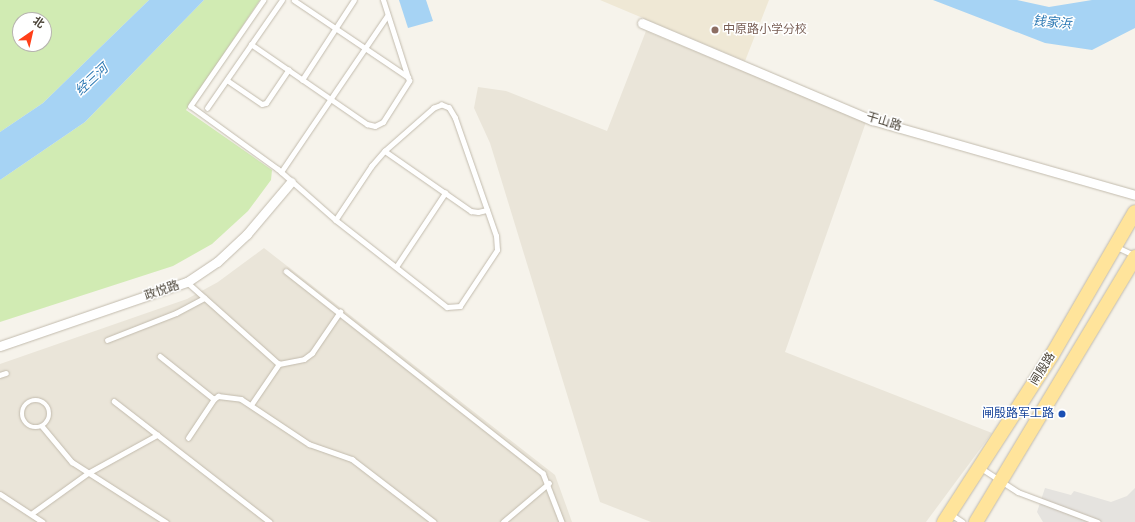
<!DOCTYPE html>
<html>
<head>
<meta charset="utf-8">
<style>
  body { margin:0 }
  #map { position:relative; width:1135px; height:522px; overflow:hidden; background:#f6f3eb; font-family:"Fira Sans Condensed","Noto Sans SC",sans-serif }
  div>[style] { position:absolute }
  .residential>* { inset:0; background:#eae5d9 }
  .education>* { inset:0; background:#efe8d5 }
  .green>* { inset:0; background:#d1ebb3 }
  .parking>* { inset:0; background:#e5e3df }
  .water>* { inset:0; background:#a6d3f4 }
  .roads { filter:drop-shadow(0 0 1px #c2bbad) drop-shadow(0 0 1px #c2bbad) }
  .lane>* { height:4.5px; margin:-2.25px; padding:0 2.25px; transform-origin:2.25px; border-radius:2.25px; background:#fff }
  .lane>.ring { margin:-2.25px; padding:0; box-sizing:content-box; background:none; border:4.5px solid #fff; border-radius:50% }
  .street>* { height:9px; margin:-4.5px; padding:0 4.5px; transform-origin:4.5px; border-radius:4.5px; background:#fff }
  .primary>* { height:14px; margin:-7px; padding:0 7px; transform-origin:7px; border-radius:7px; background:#ffe49b }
  .dots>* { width:11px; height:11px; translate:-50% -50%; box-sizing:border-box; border:2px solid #fff; border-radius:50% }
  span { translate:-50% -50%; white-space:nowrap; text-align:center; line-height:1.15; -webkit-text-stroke:3px #fff; paint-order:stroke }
  .education-label { font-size:12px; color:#785e54 }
  .left { translate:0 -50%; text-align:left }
  .street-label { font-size:12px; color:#4b4438 }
  .transit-label { font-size:12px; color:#164399 }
  .right { translate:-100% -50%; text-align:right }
  .water-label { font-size:13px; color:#2b78b3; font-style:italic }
  .north { position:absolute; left:12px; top:12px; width:40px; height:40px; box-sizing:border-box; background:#fff; border:1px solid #b7b4af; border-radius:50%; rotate:34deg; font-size:11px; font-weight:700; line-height:16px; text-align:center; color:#4b4438 }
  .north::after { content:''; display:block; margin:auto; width:14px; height:18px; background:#ff3f19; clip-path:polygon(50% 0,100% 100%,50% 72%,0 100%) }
</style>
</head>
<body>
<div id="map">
  <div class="residential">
    <div style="clip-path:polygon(646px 31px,866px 122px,785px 352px,992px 433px,926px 522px,651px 522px,600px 502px,490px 143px,474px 108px,478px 87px,506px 91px,607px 131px)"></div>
    <div style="clip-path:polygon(264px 248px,555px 475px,572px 522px,0 522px,0 364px,187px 299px,218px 282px)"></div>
  </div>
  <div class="education">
    <div style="clip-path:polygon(600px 0,769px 0,745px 61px)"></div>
  </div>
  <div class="green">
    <div style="clip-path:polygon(evenodd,0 0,149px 0,43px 103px,0 132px,0 0,20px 20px,44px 20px,44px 44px,20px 44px,20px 20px)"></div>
    <div style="clip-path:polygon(204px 0,260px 0,186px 110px,272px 170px,271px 180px,248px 211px,212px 244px,173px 266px,0 322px,0 180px,85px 122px)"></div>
  </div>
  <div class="parking">
    <div style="clip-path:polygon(1045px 488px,1071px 495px,1074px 491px,1111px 502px,1127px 496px,1135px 488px,1135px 522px,1043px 522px,1037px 512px)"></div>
  </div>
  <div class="water">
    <div style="clip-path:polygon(149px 0,204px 0,85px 122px,0 180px,0 132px,43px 103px)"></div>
    <div style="clip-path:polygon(399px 0,426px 0,433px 21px,408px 28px)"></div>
    <div style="clip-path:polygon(933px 0,1017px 0,1049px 7px,1092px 0,1135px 0,1135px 28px,1092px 50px,1045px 43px)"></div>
  </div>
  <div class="roads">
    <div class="lane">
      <div style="left:264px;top:0;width:129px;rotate:124.6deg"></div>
      <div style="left:191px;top:106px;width:107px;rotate:35.9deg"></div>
      <div style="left:278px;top:169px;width:77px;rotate:41.3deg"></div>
      <div style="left:336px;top:220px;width:141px;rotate:38.1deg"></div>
      <div style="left:447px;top:307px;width:13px;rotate:-4deg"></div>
      <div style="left:460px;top:306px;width:67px;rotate:-56.5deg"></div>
      <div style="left:497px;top:250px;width:14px;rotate:-94deg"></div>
      <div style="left:496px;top:236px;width:125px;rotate:-109.2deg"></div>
      <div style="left:455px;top:118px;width:12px;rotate:-121deg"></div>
      <div style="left:449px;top:108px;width:8px;rotate:-157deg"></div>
      <div style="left:442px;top:105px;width:9px;rotate:159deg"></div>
      <div style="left:434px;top:108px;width:65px;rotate:138.7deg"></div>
      <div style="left:385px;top:151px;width:20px;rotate:131deg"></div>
      <div style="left:372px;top:166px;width:65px;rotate:123.7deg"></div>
      <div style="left:294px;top:0;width:138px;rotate:34deg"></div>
      <div style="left:251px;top:44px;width:141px;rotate:34.6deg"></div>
      <div style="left:367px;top:124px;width:8px;rotate:14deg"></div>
      <div style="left:375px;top:126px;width:9px;rotate:-27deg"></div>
      <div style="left:383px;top:122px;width:49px;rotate:-57.6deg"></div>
      <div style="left:409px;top:81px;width:85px;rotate:-107.8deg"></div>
      <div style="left:227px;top:80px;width:42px;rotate:34.4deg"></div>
      <div style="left:262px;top:104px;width:4px;rotate:-14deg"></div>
      <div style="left:266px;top:103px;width:40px;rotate:-56deg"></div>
      <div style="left:302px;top:80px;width:95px;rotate:-57deg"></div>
      <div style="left:207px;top:108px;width:131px;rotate:-55.2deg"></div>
      <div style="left:385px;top:151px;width:105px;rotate:34.9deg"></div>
      <div style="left:471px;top:211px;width:7px;rotate:8deg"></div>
      <div style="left:478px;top:212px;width:9px;rotate:-13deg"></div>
      <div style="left:281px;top:172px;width:189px;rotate:-55.8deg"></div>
      <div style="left:1117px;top:247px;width:19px;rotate:25deg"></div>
      <div style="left:396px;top:267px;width:89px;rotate:-56.5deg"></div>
      <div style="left:286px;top:271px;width:327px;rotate:38.2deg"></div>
      <div style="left:543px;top:473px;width:53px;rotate:68.8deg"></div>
      <div style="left:187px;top:282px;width:123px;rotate:41.7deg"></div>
      <div style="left:107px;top:340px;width:74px;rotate:-21.4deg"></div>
      <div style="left:176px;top:313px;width:32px;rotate:-28deg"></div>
      <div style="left:160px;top:356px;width:69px;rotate:38.5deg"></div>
      <div style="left:0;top:375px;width:6px;rotate:-18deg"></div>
      <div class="ring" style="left:22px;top:400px;width:23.5px;height:23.5px"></div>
      <div style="left:114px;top:401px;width:197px;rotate:37.8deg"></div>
      <div style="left:251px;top:405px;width:50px;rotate:-55.7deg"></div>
      <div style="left:279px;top:364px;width:25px;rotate:-11deg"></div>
      <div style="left:304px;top:359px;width:10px;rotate:-37deg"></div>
      <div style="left:312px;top:353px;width:50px;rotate:-55.7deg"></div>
      <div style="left:42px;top:426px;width:47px;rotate:50.2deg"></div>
      <div style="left:72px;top:462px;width:112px;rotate:32.6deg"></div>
      <div style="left:188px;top:438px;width:47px;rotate:-56.3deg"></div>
      <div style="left:214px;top:399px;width:5px;rotate:-37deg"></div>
      <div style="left:218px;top:396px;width:23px;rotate:7deg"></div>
      <div style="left:241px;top:399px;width:82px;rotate:33.5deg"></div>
      <div style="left:309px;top:444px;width:46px;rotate:19.2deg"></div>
      <div style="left:352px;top:459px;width:103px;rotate:37.5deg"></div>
      <div style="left:981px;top:468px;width:44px;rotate:33deg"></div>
      <div style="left:1018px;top:492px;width:85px;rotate:20.6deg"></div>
      <div style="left:0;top:494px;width:51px;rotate:33.1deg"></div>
      <div style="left:31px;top:514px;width:70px;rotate:-35.7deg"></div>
      <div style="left:88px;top:473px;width:79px;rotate:-28.8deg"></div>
      <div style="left:951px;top:514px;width:14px;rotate:34deg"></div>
      <div style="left:503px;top:522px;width:60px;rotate:-40.3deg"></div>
    </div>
    <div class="street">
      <div style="left:642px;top:23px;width:250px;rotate:22.9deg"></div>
      <div style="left:872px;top:120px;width:273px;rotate:15.9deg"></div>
      <div style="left:0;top:346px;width:198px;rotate:-18.9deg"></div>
      <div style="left:187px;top:282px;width:36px;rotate:-34deg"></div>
      <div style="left:217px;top:262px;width:41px;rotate:-43deg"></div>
      <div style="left:247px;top:234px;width:68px;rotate:-49.8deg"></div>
    </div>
    <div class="primary">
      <div style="left:944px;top:522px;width:199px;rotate:-57.1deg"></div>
      <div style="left:1052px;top:355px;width:165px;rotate:-59.9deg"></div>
      <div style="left:976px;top:522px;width:309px;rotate:-59deg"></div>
    </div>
  </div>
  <div class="dots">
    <div style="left:715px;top:30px;background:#8d6e63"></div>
    <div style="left:1062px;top:414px;background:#1a4fb4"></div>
  </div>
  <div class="education-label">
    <span class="left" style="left:723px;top:30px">中原路小学分校</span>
  </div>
  <div class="street-label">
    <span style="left:884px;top:122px;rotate:17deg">干山路</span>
    <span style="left:162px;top:291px;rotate:-19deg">政悦路</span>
    <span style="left:1043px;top:369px;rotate:-58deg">闸殷路</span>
  </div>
  <div class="transit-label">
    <span class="right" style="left:1054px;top:414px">闸殷路军工路</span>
  </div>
  <div class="water-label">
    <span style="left:1052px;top:23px;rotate:5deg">钱家浜</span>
    <span style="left:92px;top:80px;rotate:-43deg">经三河</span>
  </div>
  <div class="north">北</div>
</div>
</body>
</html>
